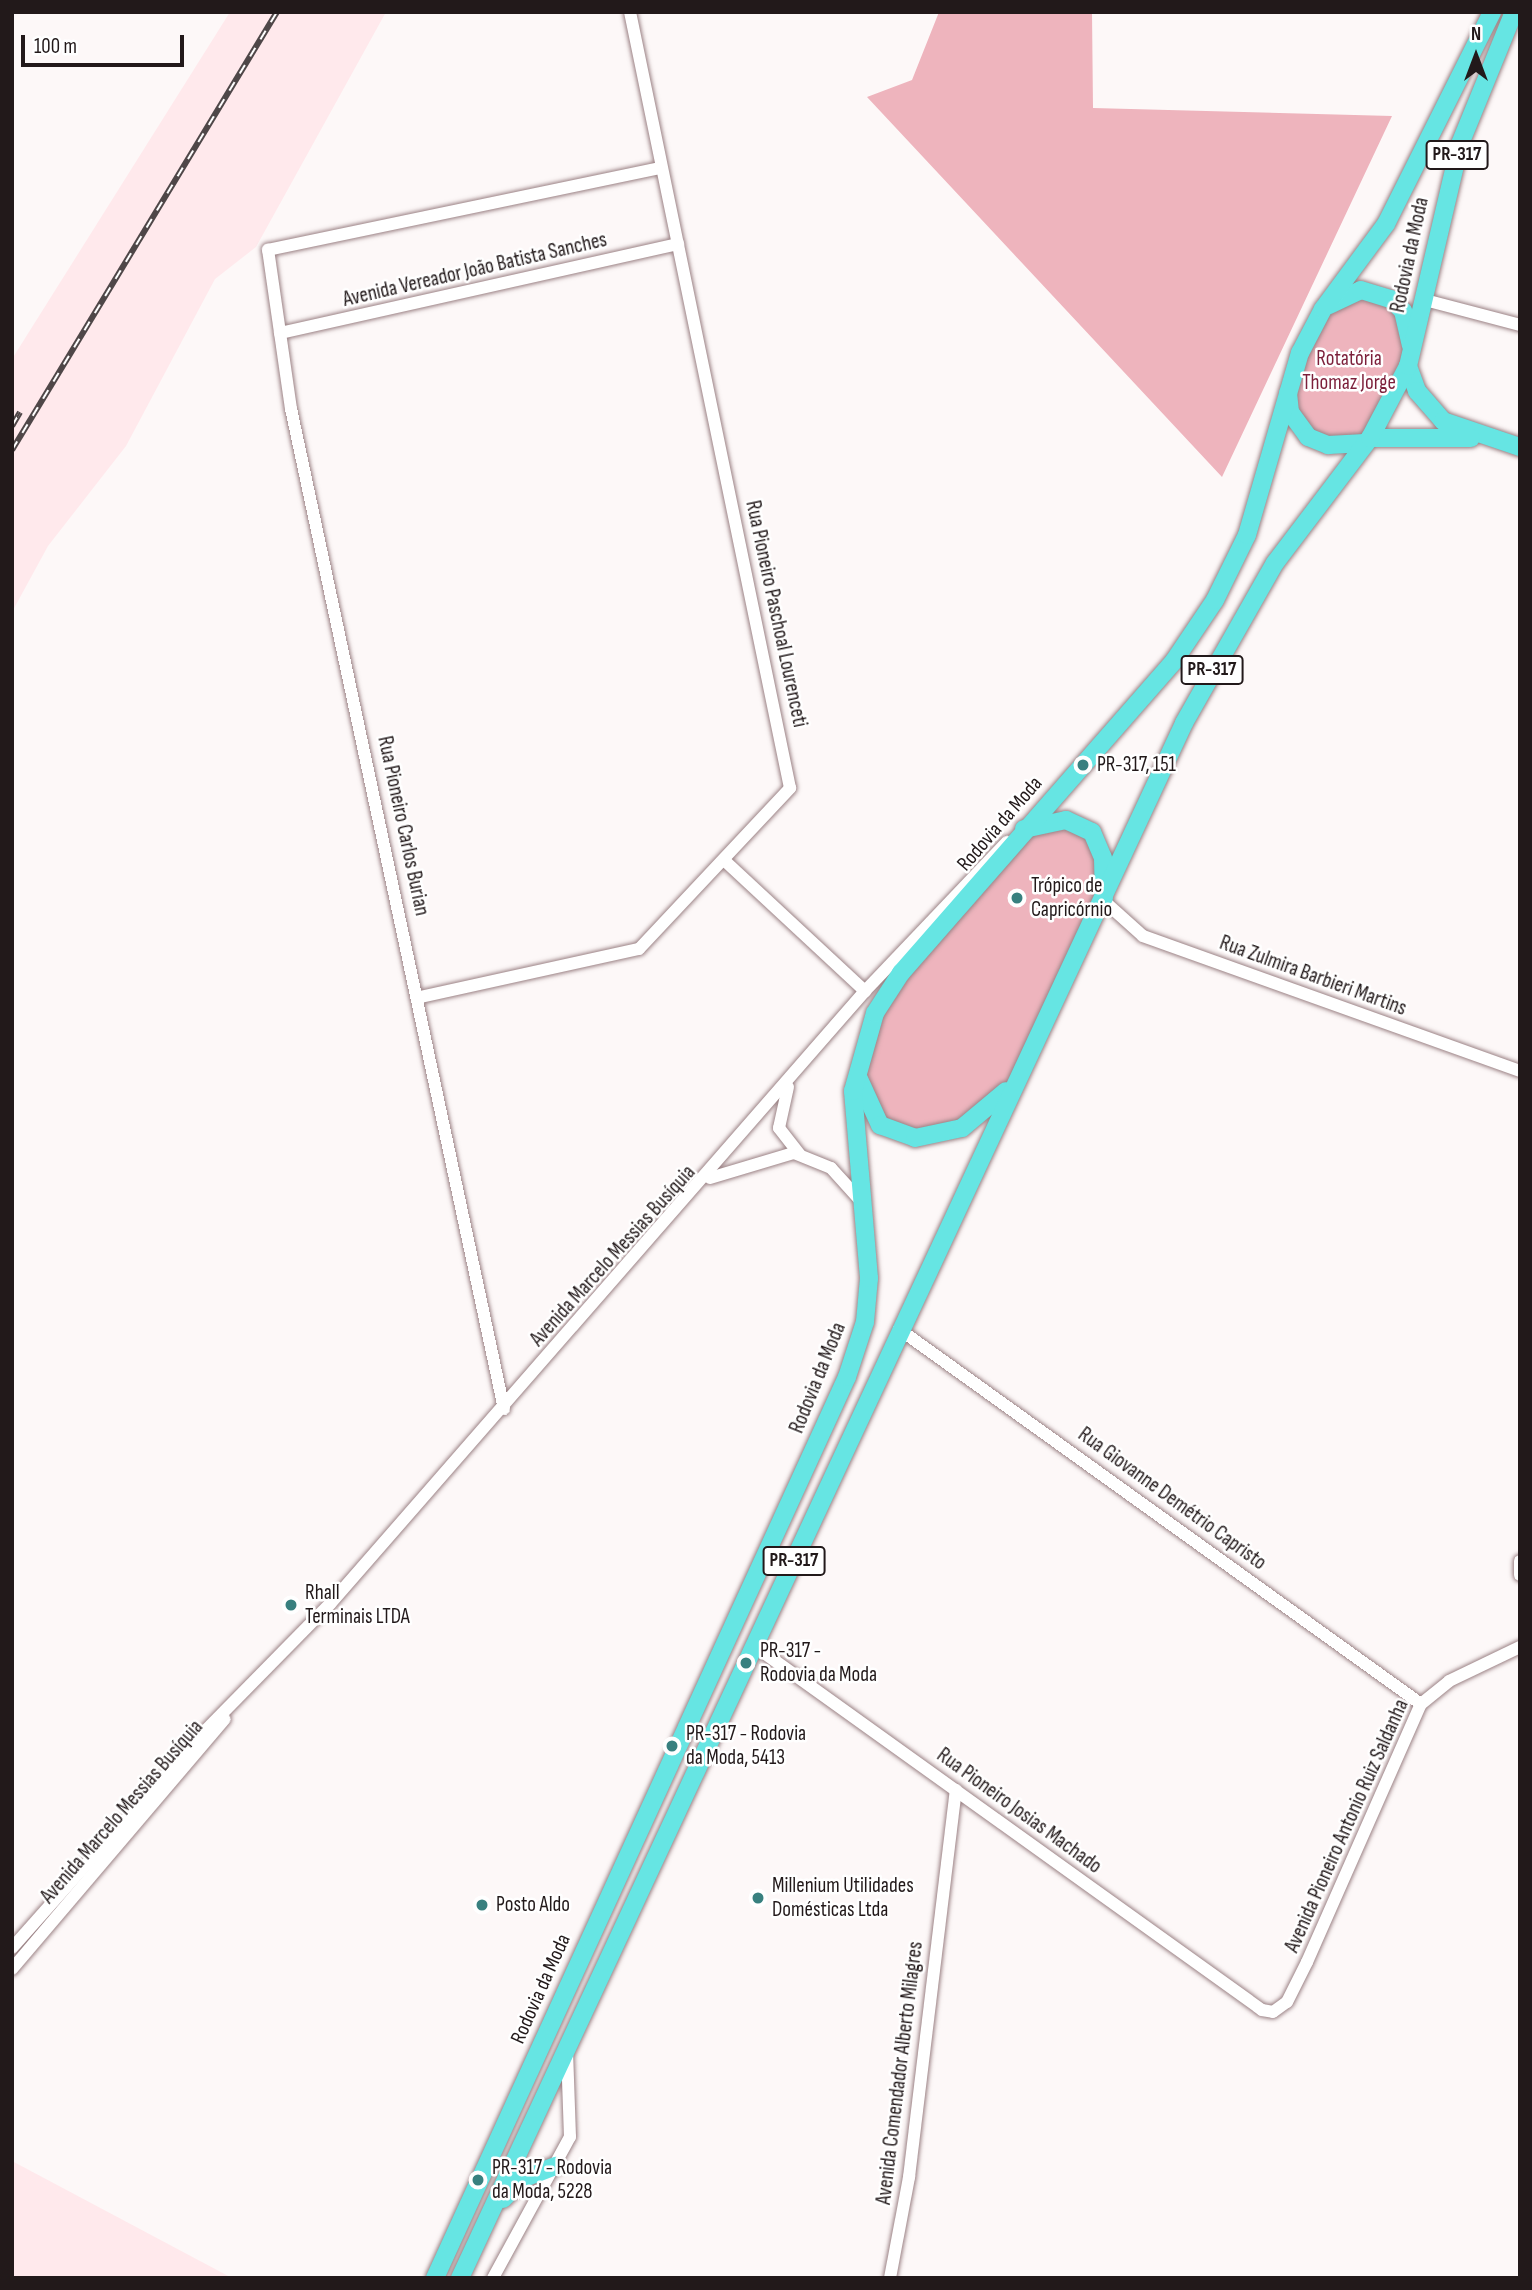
<!DOCTYPE html>
<html>
<head>
<meta charset="utf-8">
<style>
  body { margin:0 }
  #map { position:relative; width:1532px; height:2290px; overflow:hidden; background:#fdf8f8; font-family:"Sofia Sans Condensed",sans-serif }
  div>[style] { position:absolute }
  .built>* { inset:0; background:#ffe9ec }
  .green>* { inset:0; background:#eeb4bd }
  .roads { filter:drop-shadow(0 0 2px #9b8285) drop-shadow(0 0 2px #9b8285) }
  .minor>* { height:12px; margin:-6px; padding:0 6px; transform-origin:6px; border-radius:6px; background:#fff }
  .highway>* { height:18px; margin:-9px; padding:0 9px; transform-origin:9px; border-radius:9px; background:#66e5e3 }
  .rail>* { height:6px; margin-top:-3px; transform-origin:0; background:repeating-linear-gradient(90deg,#fff 0 10px,#4f4748 0 20px); box-sizing:border-box; border-block:2px solid #4f4748 }
  .dots>* { width:19px; height:19px; translate:-50% -50%; box-sizing:border-box; border:4px solid #fff; border-radius:50% }
  span { translate:-50% -50%; white-space:nowrap; text-align:center; line-height:1.15; -webkit-text-stroke:5px #fff; paint-order:stroke }
  .shield-label span { padding:2px 5px; background:#fff; border:2px solid; border-radius:5px; -webkit-text-stroke-width:0 }
  .shield-label { font-size:19px; color:#22191a; font-weight:700 }
  .street-label { font-size:21px; color:#22191a }
  .park-label { font-size:21px; color:#7c1f3a }
  .poi-label { font-size:21px; color:#22191a }
  .left { translate:0 -50%; text-align:left }
  .frame { position:absolute; inset:0; border:14px solid #22191a; pointer-events:none }
  .north { position:absolute; left:1441px; top:21px; width:70px; height:70px; -webkit-text-stroke:5px #fff; paint-order:stroke; rotate:0deg; font-size:19px; font-weight:700; line-height:28px; text-align:center; color:#22191a }
  .north::after { content:''; display:block; margin:auto; width:24px; height:32px; background:#22191a; clip-path:polygon(50% 0,100% 100%,50% 72%,0 100%) }
  .scale { position:absolute; left:21px; top:35px; width:163px; height:32px; box-sizing:border-box; border:4px solid #22191a; border-top:0; padding-left:9px; font-size:21px; line-height:24px; white-space:nowrap; color:#22191a; -webkit-text-stroke:5px #fff; paint-order:stroke }
</style>
</head>
<body>
<div id="map">
  <div class="built">
    <div style="clip-path:polygon(230px 12px,386px 12px,256px 247px,215px 279px,126px 446px,48px 546px,12px 612px,12px 359px)"></div>
    <div style="clip-path:polygon(12px 2161px,232px 2278px,12px 2278px)"></div>
  </div>
  <div class="green">
    <div style="clip-path:polygon(939px 12px,1092px 12px,1093px 108px,1392px 116px,1222px 477px,867px 97px,912px 80px)"></div>
    <div style="clip-path:polygon(1344px 295px,1391px 299px,1412px 352px,1370px 438px,1328px 445px,1290px 412px,1300px 353px)"></div>
    <div style="clip-path:polygon(1081px 826px,1102px 878px,1019px 1075px,981px 1117px,895px 1135px,863px 1097px,875px 1013px,1023px 829px)"></div>
  </div>
  <div class="roads">
    <div class="minor">
      <div style="left:1425px;top:300px;width:98px;rotate:14.7deg"></div>
      <div style="left:280px;top:333px;width:408px;rotate:-12.6deg"></div>
      <div style="left:726px;top:862px;width:190px;rotate:42.9deg"></div>
      <div style="left:1104px;top:901px;width:52px;rotate:41.9deg"></div>
      <div style="left:1143px;top:936px;width:400px;rotate:19.7deg"></div>
      <div style="left:420px;top:997px;width:224px;rotate:-12.4deg"></div>
      <div style="left:639px;top:949px;width:221px;rotate:-46.8deg"></div>
      <div style="left:790px;top:788px;width:792px;rotate:-101.65deg"></div>
      <div style="left:788px;top:1087px;width:42px;rotate:102.4deg"></div>
      <div style="left:779px;top:1128px;width:33px;rotate:52deg"></div>
      <div style="left:710px;top:1178px;width:88px;rotate:-16.6deg"></div>
      <div style="left:794px;top:1153px;width:40px;rotate:22deg"></div>
      <div style="left:831px;top:1168px;width:43px;rotate:47.8deg"></div>
      <div style="left:899px;top:1329px;width:643px;rotate:35.69deg"></div>
      <div style="left:504px;top:1409px;width:1022px;rotate:-102.02deg"></div>
      <div style="left:291px;top:409px;width:161px;rotate:-98.2deg"></div>
      <div style="left:268px;top:250px;width:400px;rotate:-11.8deg"></div>
      <div style="left:1520px;top:1561px;width:14px;rotate:90deg"></div>
      <div style="left:753px;top:1645px;width:626px;rotate:35.64deg"></div>
      <div style="left:1262px;top:2010px;width:11px;rotate:10deg"></div>
      <div style="left:1273px;top:2012px;width:17px;rotate:-36deg"></div>
      <div style="left:1287px;top:2002px;width:45px;rotate:-63.4deg"></div>
      <div style="left:1307px;top:1962px;width:282px;rotate:-66.2deg"></div>
      <div style="left:1421px;top:1704px;width:36px;rotate:-39deg"></div>
      <div style="left:1449px;top:1681px;width:79px;rotate:-25.6deg"></div>
      <div style="left:12px;top:1948px;width:290px;rotate:-48.4deg"></div>
      <div style="left:205px;top:1731px;width:178px;rotate:-45.5deg"></div>
      <div style="left:330px;top:1604px;width:814px;rotate:-48.89deg"></div>
      <div style="left:865px;top:991px;width:206px;rotate:-46.4deg"></div>
      <div style="left:12px;top:1969px;width:328px;rotate:-49.6deg"></div>
      <div style="left:493px;top:2278px;width:161px;rotate:-61.4deg"></div>
      <div style="left:570px;top:2137px;width:84px;rotate:-92deg"></div>
      <div style="left:890px;top:2278px;width:103px;rotate:-79.3deg"></div>
      <div style="left:909px;top:2177px;width:390px;rotate:-83.1deg"></div>
    </div>
    <div class="highway">
      <div style="left:1329px;top:305px;width:35px;rotate:-25deg"></div>
      <div style="left:1361px;top:290px;width:31px;rotate:17deg"></div>
      <div style="left:1391px;top:299px;width:17px;rotate:45deg"></div>
      <div style="left:1403px;top:311px;width:35px;rotate:77deg"></div>
      <div style="left:1408px;top:366px;width:27px;rotate:70deg"></div>
      <div style="left:1417px;top:391px;width:40px;rotate:49deg"></div>
      <div style="left:1443px;top:421px;width:81px;rotate:18.7deg"></div>
      <div style="left:1288px;top:393px;width:19px;rotate:84deg"></div>
      <div style="left:1290px;top:412px;width:31px;rotate:54deg"></div>
      <div style="left:1308px;top:437px;width:22px;rotate:22deg"></div>
      <div style="left:1328px;top:445px;width:37px;rotate:-3deg"></div>
      <div style="left:1370px;top:438px;width:101px"></div>
      <div style="left:1024px;top:829px;width:43px;rotate:-12.1deg"></div>
      <div style="left:1066px;top:820px;width:29px;rotate:25deg"></div>
      <div style="left:1092px;top:832px;width:28px;rotate:67deg"></div>
      <div style="left:1103px;top:858px;width:40px;rotate:88.6deg"></div>
      <div style="left:859px;top:1079px;width:51px;rotate:65.5deg"></div>
      <div style="left:880px;top:1125px;width:37px;rotate:20deg"></div>
      <div style="left:915px;top:1138px;width:48px;rotate:-12deg"></div>
      <div style="left:962px;top:1128px;width:57px;rotate:-40.1deg"></div>
      <div style="left:503px;top:2199px;width:30px;rotate:-45deg"></div>
      <div style="left:524px;top:2178px;width:34px;rotate:-21deg"></div>
      <div style="left:435px;top:2278px;width:991px;rotate:-65.43deg"></div>
      <div style="left:847px;top:1377px;width:58px;rotate:-71.9deg"></div>
      <div style="left:865px;top:1322px;width:44px;rotate:-84.8deg"></div>
      <div style="left:869px;top:1278px;width:188px;rotate:-94.9deg"></div>
      <div style="left:853px;top:1091px;width:81px;rotate:-74.2deg"></div>
      <div style="left:875px;top:1013px;width:48px;rotate:-57deg"></div>
      <div style="left:901px;top:973px;width:415px;rotate:-48.8deg"></div>
      <div style="left:1174px;top:661px;width:73px;rotate:-56.1deg"></div>
      <div style="left:1215px;top:600px;width:72px;rotate:-63.8deg"></div>
      <div style="left:1247px;top:535px;width:190px;rotate:-73.8deg"></div>
      <div style="left:1300px;top:353px;width:50px;rotate:-62.4deg"></div>
      <div style="left:1323px;top:309px;width:106px;rotate:-53.5deg"></div>
      <div style="left:1386px;top:224px;width:237px;rotate:-63.4deg"></div>
      <div style="left:460px;top:2278px;width:1715px;rotate:-65.03deg"></div>
      <div style="left:1184px;top:723px;width:184px;rotate:-60.4deg"></div>
      <div style="left:1275px;top:563px;width:157px;rotate:-52.8deg"></div>
      <div style="left:1370px;top:438px;width:81px;rotate:-62.2deg"></div>
      <div style="left:1408px;top:366px;width:228px;rotate:-76.8deg"></div>
      <div style="left:1460px;top:144px;width:143px;rotate:-67.8deg"></div>
    </div>
  </div>
  <div class="rail">
    <div style="left:12px;top:426px;width:16px;rotate:-60deg"></div>
    <div style="left:12px;top:450px;width:512px;rotate:-58.83deg"></div>
  </div>
  <div class="dots">
    <div style="left:1083px;top:765px;background:#38807f"></div>
    <div style="left:1017px;top:898px;background:#38807f"></div>
    <div style="left:291px;top:1605px;background:#38807f"></div>
    <div style="left:746px;top:1663px;background:#38807f"></div>
    <div style="left:672px;top:1746px;background:#38807f"></div>
    <div style="left:758px;top:1898px;background:#38807f"></div>
    <div style="left:482px;top:1905px;background:#38807f"></div>
    <div style="left:478px;top:2180px;background:#38807f"></div>
  </div>
  <div class="shield-label">
    <span style="left:1457px;top:155px">PR-317</span>
    <span style="left:1212px;top:670px">PR-317</span>
    <span style="left:794px;top:1561px">PR-317</span>
  </div>
  <div class="street-label">
    <span style="left:1410px;top:255px;rotate:-78deg">Rodovia da Moda</span>
    <span style="left:475px;top:270px;rotate:-13deg">Avenida Vereador João Batista Sanches</span>
    <span style="left:776px;top:614px;rotate:78deg">Rua Pioneiro Paschoal Lourenceti</span>
    <span style="left:1000px;top:824px;rotate:-49deg">Rodovia da Moda</span>
    <span style="left:403px;top:826px;rotate:78deg">Rua Pioneiro Carlos Burian</span>
    <span style="left:1313px;top:976px;rotate:20deg">Rua Zulmira Barbieri Martins</span>
    <span style="left:613px;top:1256px;rotate:-48deg">Avenida Marcelo Messias Busíquia</span>
    <span style="left:818px;top:1378px;rotate:-68deg">Rodovia da Moda</span>
    <span style="left:1172px;top:1499px;rotate:36deg">Rua Giovanne Demétrio Capristo</span>
    <span style="left:1019px;top:1811px;rotate:36deg">Rua Pioneiro Josias Machado</span>
    <span style="left:122px;top:1812px;rotate:-49deg">Avenida Marcelo Messias Busíquia</span>
    <span style="left:1347px;top:1826px;rotate:-66deg">Avenida Pioneiro Antonio Ruiz Saldanha</span>
    <span style="left:541px;top:1989px;rotate:-66deg">Rodovia da Moda</span>
    <span style="left:900px;top:2073px;rotate:-83deg">Avenida Comendador Alberto Milagres</span>
  </div>
  <div class="park-label">
    <span style="left:1349px;top:371px">Rotatória<br>Thomaz Jorge</span>
  </div>
  <div class="poi-label">
    <span class="left" style="left:1097px;top:765px">PR-317, 151</span>
    <span class="left" style="left:1031px;top:898px">Trópico de<br>Capricórnio</span>
    <span class="left" style="left:305px;top:1605px">Rhall<br>Terminais LTDA</span>
    <span class="left" style="left:760px;top:1663px">PR-317 -<br>Rodovia da Moda</span>
    <span class="left" style="left:686px;top:1746px">PR-317 - Rodovia<br>da Moda, 5413</span>
    <span class="left" style="left:772px;top:1898px">Millenium Utilidades<br>Domésticas Ltda</span>
    <span class="left" style="left:496px;top:1905px">Posto Aldo</span>
    <span class="left" style="left:492px;top:2180px">PR-317 - Rodovia<br>da Moda, 5228</span>
  </div>
  <div class="frame"></div>
  <div class="north">N</div>
  <div class="scale">100 m</div>
</div>
</body>
</html>
